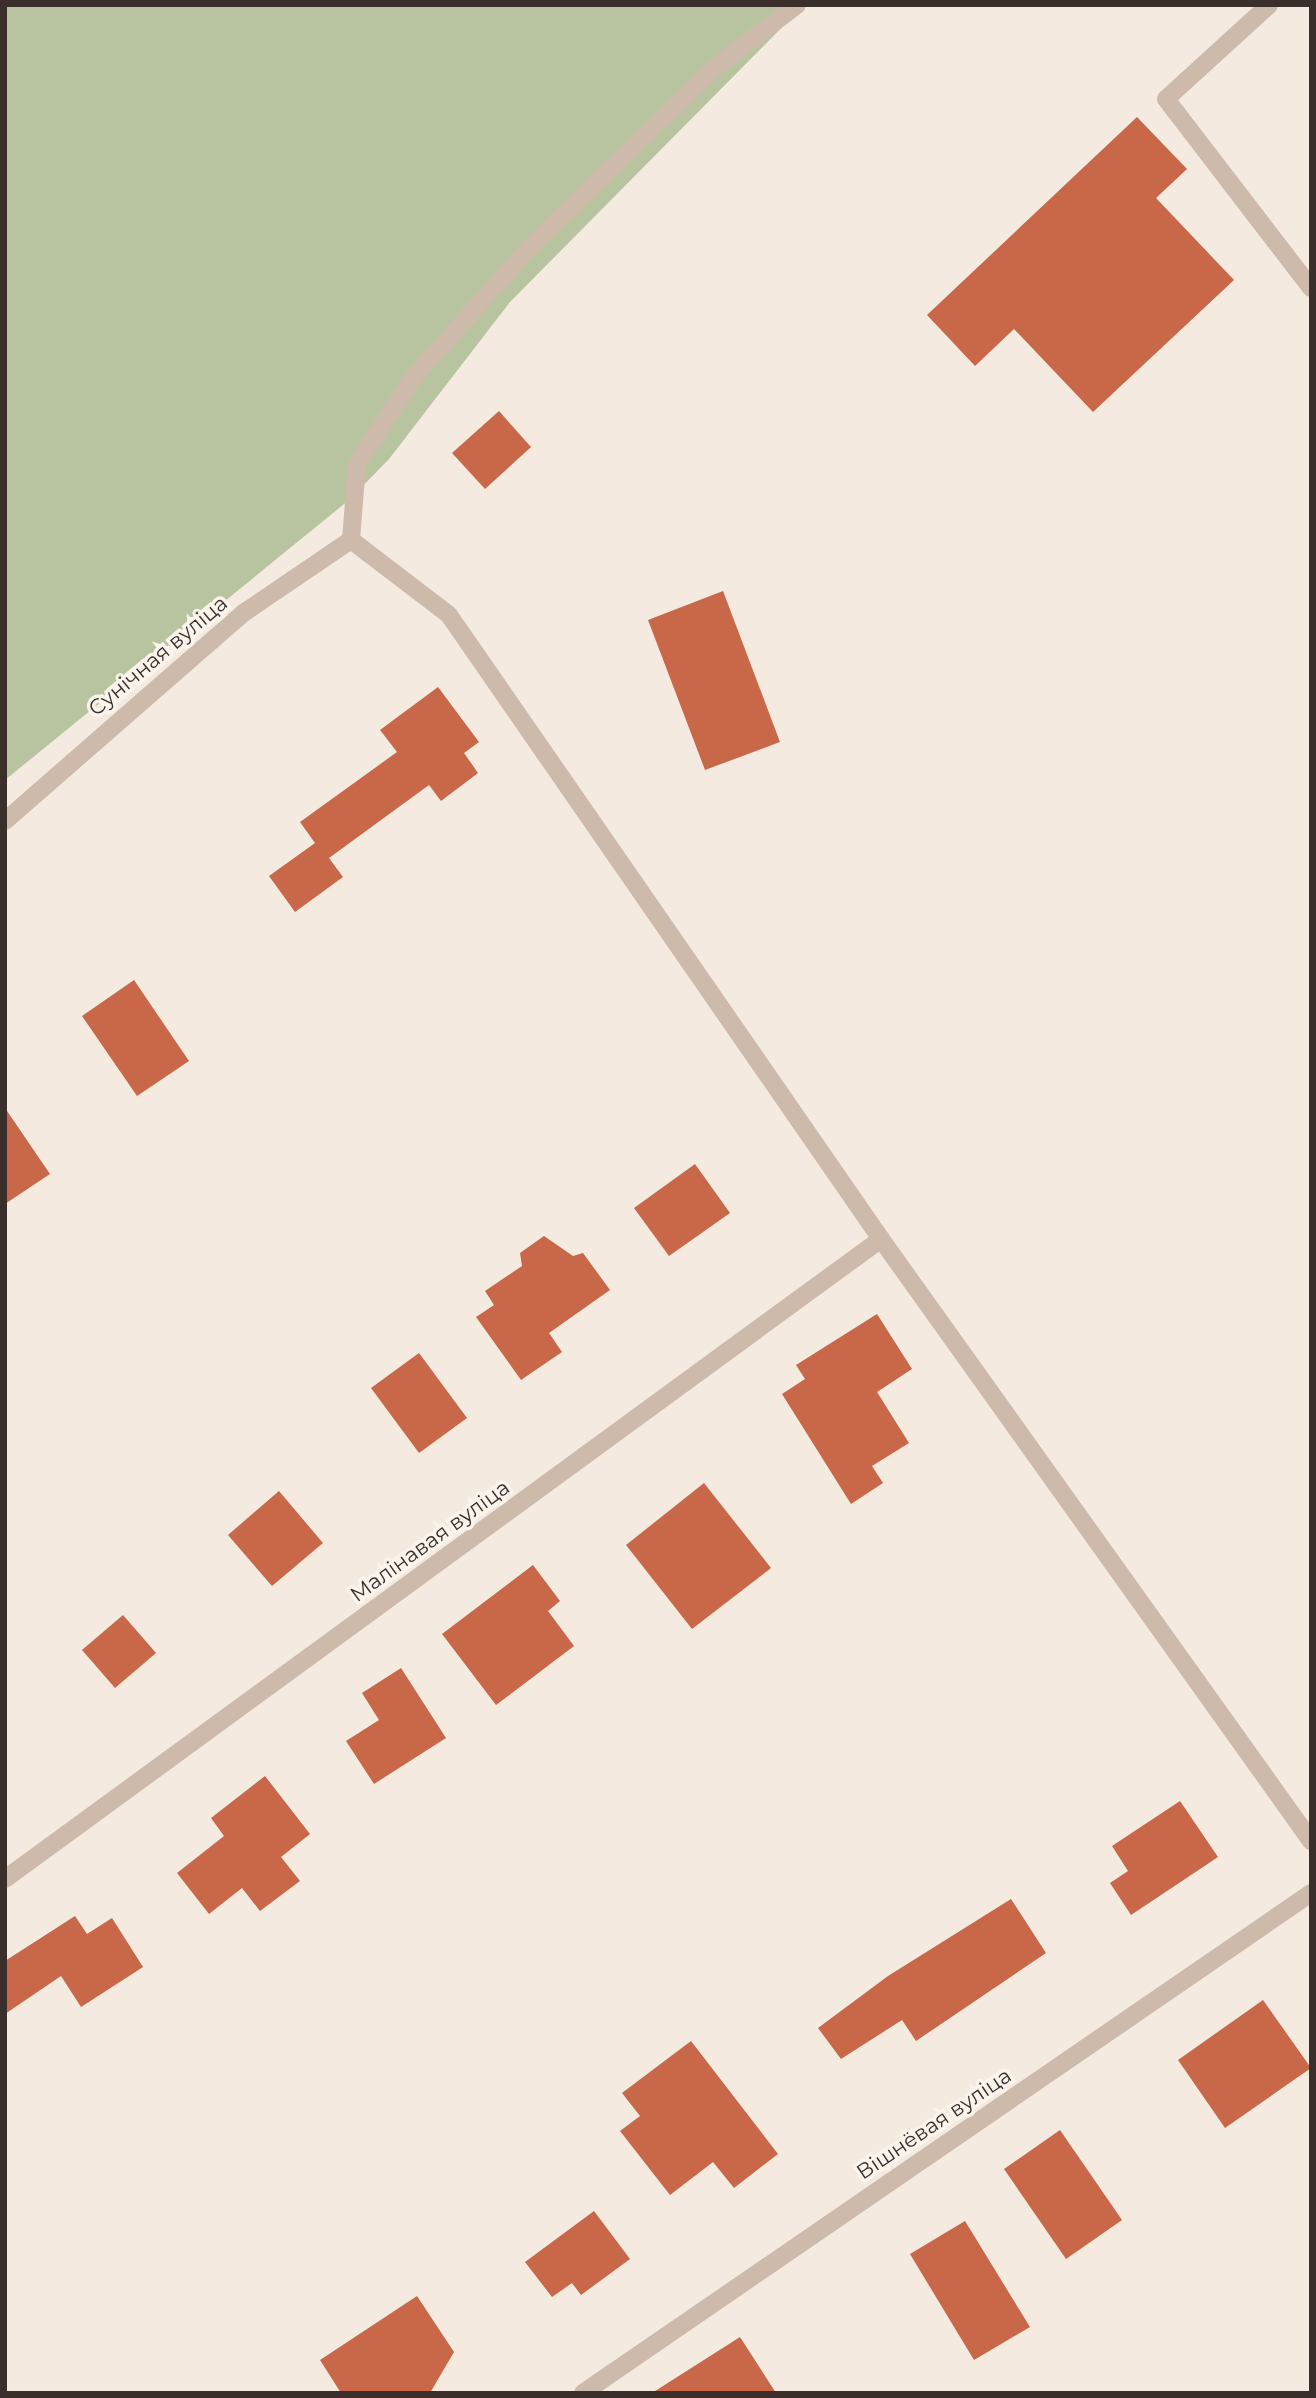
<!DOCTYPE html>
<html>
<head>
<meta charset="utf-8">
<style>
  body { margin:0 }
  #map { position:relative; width:1316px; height:2398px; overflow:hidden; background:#f4eae0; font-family:Montserrat,sans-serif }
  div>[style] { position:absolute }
  .green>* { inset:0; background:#b8c49f }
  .building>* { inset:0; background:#c96749 }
  .lane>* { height:18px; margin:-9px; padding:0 9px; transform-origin:9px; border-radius:9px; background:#cdbaab }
  .street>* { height:18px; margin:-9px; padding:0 9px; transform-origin:9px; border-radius:9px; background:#cdbaab }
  span { translate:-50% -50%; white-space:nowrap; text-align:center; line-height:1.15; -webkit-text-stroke:7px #fbf4ed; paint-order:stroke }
  .street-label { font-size:21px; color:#3a2f2a }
  .frame { position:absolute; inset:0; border:7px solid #3a2f2a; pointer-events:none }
</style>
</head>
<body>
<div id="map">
  <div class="green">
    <div style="clip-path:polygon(5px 5px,804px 5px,510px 302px,389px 459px,349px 500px,5px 780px)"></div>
  </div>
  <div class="building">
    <div style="clip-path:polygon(1137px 117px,1187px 169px,1156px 198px,1234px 280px,1093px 412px,1014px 329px,975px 366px,927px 315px)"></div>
    <div style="clip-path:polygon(499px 411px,531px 447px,485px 489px,452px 453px)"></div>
    <div style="clip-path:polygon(723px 591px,780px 742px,705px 770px,648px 620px)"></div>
    <div style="clip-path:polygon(438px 687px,479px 742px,464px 753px,478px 773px,441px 801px,429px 785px,329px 858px,343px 877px,295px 912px,269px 876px,315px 843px,300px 822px,397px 752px,380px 730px)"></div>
    <div style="clip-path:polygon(134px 980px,189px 1061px,137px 1096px,82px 1016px)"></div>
    <div style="clip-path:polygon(5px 1108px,50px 1174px,5px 1204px)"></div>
    <div style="clip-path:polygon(695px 1164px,730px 1213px,669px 1256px,634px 1208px)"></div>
    <div style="clip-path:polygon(544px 1236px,573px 1256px,583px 1253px,610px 1290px,549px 1333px,562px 1352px,521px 1380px,476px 1317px,494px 1305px,485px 1291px,522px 1266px,520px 1253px)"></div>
    <div style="clip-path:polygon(877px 1314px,912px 1369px,877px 1392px,909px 1443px,872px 1466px,883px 1483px,851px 1504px,782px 1394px,805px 1379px,796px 1365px)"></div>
    <div style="clip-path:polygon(419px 1353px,467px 1418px,419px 1453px,371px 1388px)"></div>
    <div style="clip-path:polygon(704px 1483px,771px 1568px,692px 1629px,626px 1545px)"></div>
    <div style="clip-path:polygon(279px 1491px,323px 1543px,272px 1586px,228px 1535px)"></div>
    <div style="clip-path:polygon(533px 1565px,560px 1601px,548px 1611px,574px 1646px,496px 1705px,442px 1634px)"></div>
    <div style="clip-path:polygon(123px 1615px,156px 1653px,115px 1688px,82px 1650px)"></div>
    <div style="clip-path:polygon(401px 1668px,446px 1738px,374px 1784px,346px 1741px,379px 1720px,362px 1693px)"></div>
    <div style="clip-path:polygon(265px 1776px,310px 1834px,281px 1857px,300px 1881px,260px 1911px,242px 1888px,209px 1914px,177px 1873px,224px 1836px,211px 1818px)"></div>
    <div style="clip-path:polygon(1180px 1801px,1218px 1857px,1131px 1915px,1110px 1883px,1128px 1871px,1112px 1846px)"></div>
    <div style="clip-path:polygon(1011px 1899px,1046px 1953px,916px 2041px,902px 2020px,841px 2059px,818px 2028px,888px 1976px)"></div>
    <div style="clip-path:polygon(75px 1916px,87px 1934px,112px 1918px,143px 1967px,81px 2007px,61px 1976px,5px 2014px,5px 1961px)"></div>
    <div style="clip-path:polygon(1263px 2000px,1311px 2068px,1225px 2128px,1178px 2060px)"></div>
    <div style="clip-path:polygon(691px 2041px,778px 2154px,734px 2188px,713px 2162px,670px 2195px,620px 2131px,640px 2116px,622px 2093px)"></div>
    <div style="clip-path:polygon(1060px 2130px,1122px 2220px,1066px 2259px,1004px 2169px)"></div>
    <div style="clip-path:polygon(594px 2211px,630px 2259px,581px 2295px,572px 2283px,552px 2297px,525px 2262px)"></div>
    <div style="clip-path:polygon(965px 2221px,1030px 2327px,974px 2360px,910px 2254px)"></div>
    <div style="clip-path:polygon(417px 2296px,454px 2352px,430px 2393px,341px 2393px,320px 2360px)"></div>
    <div style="clip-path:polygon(740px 2337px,776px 2393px,652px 2393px)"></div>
  </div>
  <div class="lane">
    <div style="left:1269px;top:5px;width:139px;rotate:137.6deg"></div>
    <div style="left:1166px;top:99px;width:238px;rotate:52.5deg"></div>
  </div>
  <div class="street">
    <div style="left:351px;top:540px;width:123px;rotate:37.4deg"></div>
    <div style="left:449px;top:615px;width:759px;rotate:55.3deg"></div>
    <div style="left:881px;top:1239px;width:740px;rotate:54.46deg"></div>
    <div style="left:351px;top:540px;width:76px;rotate:-85.5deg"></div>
    <div style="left:357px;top:464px;width:103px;rotate:-56.9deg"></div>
    <div style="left:413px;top:378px;width:174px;rotate:-48.3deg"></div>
    <div style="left:529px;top:248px;width:258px;rotate:-44.2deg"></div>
    <div style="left:714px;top:68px;width:104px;rotate:-37.2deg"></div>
    <div style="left:5px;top:821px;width:318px;rotate:-41.1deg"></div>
    <div style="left:245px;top:612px;width:128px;rotate:-34.2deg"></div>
    <div style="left:5px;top:1879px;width:1085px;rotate:-36.15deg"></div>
    <div style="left:583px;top:2393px;width:883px;rotate:-34.48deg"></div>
  </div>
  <div class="street-label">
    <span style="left:158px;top:656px;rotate:-40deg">Сунічная вуліца</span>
    <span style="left:430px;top:1541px;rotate:-36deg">Малінавая вуліца</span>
    <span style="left:934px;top:2124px;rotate:-34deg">Вішнёвая вуліца</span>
  </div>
  <div class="frame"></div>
</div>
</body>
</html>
